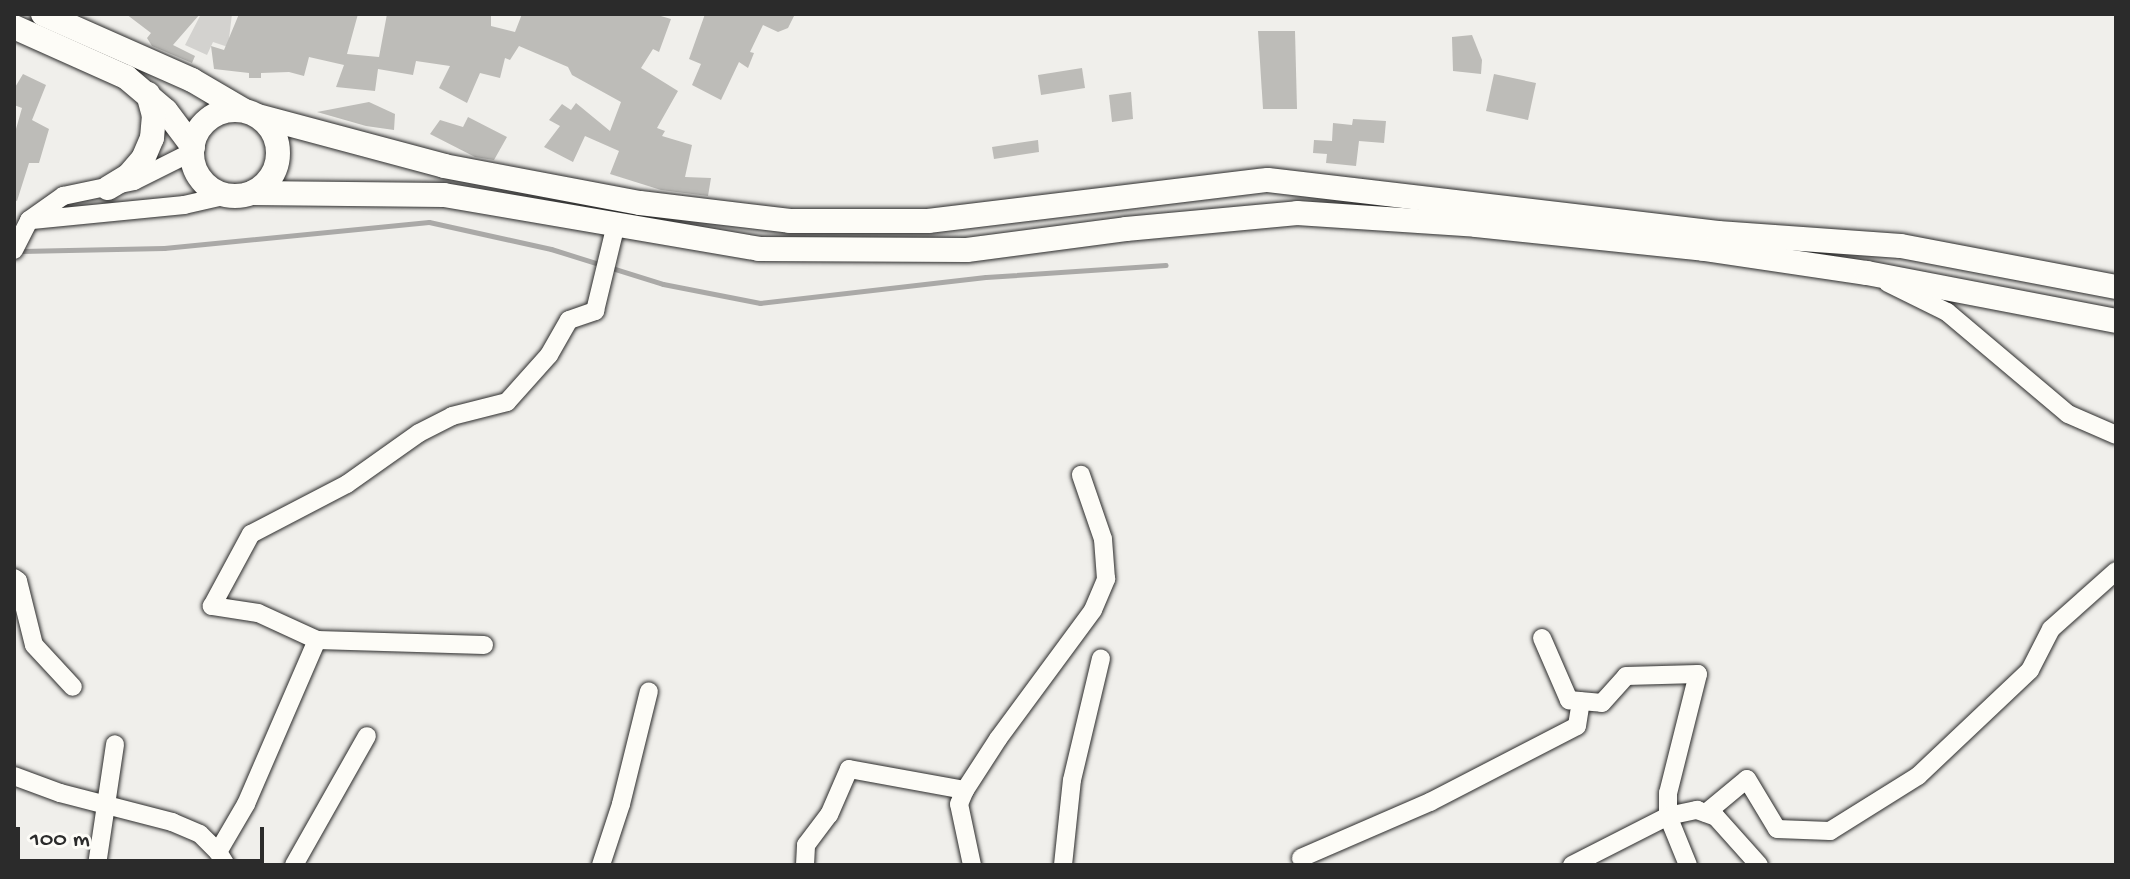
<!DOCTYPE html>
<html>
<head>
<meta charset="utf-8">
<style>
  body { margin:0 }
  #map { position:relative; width:2130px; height:879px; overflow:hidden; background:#f0efeb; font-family:"Gochi Hand",sans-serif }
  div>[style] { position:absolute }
  .green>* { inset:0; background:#d3d2cf }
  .stream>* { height:5px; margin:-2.5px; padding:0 2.5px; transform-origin:2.5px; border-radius:2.5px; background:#aaa9a7 }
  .building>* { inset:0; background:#bdbcb8 }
  .roads { filter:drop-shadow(0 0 2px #2b2b2b) drop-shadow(0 0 2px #2b2b2b) }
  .minor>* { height:18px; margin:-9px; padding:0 9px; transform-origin:9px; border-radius:9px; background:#fdfcf7 }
  .major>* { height:24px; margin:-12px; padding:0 12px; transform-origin:12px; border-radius:12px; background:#fdfcf7 }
  .major>.ring { margin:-12px; padding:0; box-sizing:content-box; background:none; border:24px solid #fdfcf7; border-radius:50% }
  span { translate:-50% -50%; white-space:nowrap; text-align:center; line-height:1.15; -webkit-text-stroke:6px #fdfcf7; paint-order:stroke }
  .frame { position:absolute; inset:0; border:16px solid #2b2b2b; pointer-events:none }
  .scale { position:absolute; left:16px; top:827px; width:248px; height:36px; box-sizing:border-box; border:4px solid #2b2b2b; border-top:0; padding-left:10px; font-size:24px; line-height:28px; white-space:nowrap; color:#2b2b2b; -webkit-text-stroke:6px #fdfcf7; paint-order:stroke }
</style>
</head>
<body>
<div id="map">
  <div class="green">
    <div style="clip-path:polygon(201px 14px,232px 14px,228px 47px,213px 42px,207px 55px,185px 45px)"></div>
  </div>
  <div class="stream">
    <div style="left:21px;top:251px;width:143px;rotate:-1.2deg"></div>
    <div style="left:164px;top:248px;width:266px;rotate:-5.6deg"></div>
    <div style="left:429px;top:222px;width:125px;rotate:12.5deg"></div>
    <div style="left:551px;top:249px;width:117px;rotate:17.4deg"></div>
    <div style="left:663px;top:284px;width:99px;rotate:11.1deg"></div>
    <div style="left:760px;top:303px;width:227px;rotate:-6.6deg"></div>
    <div style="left:986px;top:277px;width:180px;rotate:-3.8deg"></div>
  </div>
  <div class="building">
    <div style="clip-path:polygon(126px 14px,200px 14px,173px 45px,195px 56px,192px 63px,152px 46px,147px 38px,151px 33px)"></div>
    <div style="clip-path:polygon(239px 14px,358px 14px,347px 54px,379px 57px,387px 14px,491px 14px,491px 26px,515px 32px,522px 14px,654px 14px,671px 19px,659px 52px,653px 49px,641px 68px,678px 91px,657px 128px,665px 131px,662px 136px,692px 145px,685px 177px,711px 178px,708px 196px,661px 190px,610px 174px,619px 151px,585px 136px,573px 162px,544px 147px,560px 126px,549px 120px,562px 104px,571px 110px,576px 103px,610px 131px,621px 102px,572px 75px,568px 67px,519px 46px,510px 60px,505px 58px,500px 78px,480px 73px,467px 103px,439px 88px,450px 66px,416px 61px,413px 75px,378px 69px,375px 91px,336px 87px,344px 65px,309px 57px,304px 76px,289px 72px,261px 73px,261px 78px,249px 78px,249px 73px,214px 69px,211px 46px,224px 50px)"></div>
    <div style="clip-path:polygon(705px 14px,795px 14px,788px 28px,778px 32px,763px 25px,750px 52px,754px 53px,748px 68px,739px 62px,721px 100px,692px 85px,701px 64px,689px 59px)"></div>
    <div style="clip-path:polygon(1258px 31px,1295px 31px,1297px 109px,1263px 109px)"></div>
    <div style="clip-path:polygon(1472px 35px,1482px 60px,1481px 74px,1453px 71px,1452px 37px)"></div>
    <div style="clip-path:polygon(1082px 68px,1085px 88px,1041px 95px,1038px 75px)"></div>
    <div style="clip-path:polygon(23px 74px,46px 85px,32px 120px,49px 129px,39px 163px,29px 163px,17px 201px,14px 200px,14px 136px,22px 108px,14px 105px,14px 89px)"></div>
    <div style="clip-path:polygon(1494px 74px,1536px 83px,1528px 120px,1486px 111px)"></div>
    <div style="clip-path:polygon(1131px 92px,1133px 119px,1112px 122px,1109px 95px)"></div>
    <div style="clip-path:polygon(369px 102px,395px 114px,394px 130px,366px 126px,317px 112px)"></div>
    <div style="clip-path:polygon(468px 117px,507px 137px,494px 160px,475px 157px,430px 134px,440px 120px,463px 127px)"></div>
    <div style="clip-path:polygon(1353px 119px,1386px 121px,1384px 143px,1359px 141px,1356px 166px,1326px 163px,1327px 154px,1313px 153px,1314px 140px,1332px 141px,1333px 123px,1352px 125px)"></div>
    <div style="clip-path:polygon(1038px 140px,1039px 152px,994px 159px,992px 147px)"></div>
  </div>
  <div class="roads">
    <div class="minor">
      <div style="left:32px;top:220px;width:153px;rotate:-5.6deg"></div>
      <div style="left:184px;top:205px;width:45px;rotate:-12.8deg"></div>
      <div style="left:14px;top:250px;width:34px;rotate:-63deg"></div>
      <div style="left:29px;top:220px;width:42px;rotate:-35.2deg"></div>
      <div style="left:63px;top:196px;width:73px;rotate:-11.9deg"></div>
      <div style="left:134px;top:181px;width:65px;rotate:-26.6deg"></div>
      <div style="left:1888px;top:283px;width:66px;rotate:26.2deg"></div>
      <div style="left:1947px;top:312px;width:158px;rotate:40.1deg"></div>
      <div style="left:2068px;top:414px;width:52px;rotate:23.6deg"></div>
      <div style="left:14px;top:578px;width:5px;rotate:37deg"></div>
      <div style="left:18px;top:581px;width:66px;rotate:76deg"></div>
      <div style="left:34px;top:645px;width:57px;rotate:47.1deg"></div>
      <div style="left:1542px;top:638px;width:68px;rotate:66.5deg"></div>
      <div style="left:1569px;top:700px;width:33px;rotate:5deg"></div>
      <div style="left:1602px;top:703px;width:36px;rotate:-48deg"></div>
      <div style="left:1626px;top:676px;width:72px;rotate:-1.6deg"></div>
      <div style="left:1698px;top:674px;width:123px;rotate:104.1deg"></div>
      <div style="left:1668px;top:793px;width:23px;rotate:90deg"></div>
      <div style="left:1668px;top:816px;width:53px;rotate:67.8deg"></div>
      <div style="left:484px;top:645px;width:167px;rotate:-178.3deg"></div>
      <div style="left:317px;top:640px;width:65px;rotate:-155.4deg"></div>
      <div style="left:258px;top:613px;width:47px;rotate:-171.3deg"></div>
      <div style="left:212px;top:606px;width:82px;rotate:-61.6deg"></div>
      <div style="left:251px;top:534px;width:108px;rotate:-27.5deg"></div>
      <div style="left:347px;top:484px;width:88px;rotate:-35.3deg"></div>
      <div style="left:419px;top:433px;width:37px;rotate:-27deg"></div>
      <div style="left:452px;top:416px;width:57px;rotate:-14.3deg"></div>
      <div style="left:507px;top:402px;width:63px;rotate:-48.2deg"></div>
      <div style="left:549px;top:355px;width:40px;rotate:-60.3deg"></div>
      <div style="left:569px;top:320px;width:28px;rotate:-19deg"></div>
      <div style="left:595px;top:311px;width:89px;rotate:-76.4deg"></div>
      <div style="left:14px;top:776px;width:49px;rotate:20.3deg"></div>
      <div style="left:60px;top:793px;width:116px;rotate:14.5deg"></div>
      <div style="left:172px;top:822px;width:30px;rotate:23deg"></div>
      <div style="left:200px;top:834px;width:25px;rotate:45deg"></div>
      <div style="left:218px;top:852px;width:15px;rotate:58deg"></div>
      <div style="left:1706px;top:813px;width:53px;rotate:-39.7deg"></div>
      <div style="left:1747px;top:779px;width:58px;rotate:59deg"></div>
      <div style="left:1777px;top:829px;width:53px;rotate:2.2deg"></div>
      <div style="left:1830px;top:831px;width:104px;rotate:-32deg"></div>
      <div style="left:1918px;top:776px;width:154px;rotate:-43.4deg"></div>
      <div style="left:2030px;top:670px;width:46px;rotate:-62.9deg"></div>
      <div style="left:2051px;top:629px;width:87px;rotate:-41.7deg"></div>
      <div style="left:218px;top:852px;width:56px;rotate:-59.7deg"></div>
      <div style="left:246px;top:804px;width:179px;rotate:-66.6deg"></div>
      <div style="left:1301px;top:858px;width:141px;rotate:-23.5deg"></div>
      <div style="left:1430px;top:802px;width:165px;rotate:-27.3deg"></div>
      <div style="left:1577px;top:726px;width:25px;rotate:-81deg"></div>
      <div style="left:97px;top:865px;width:122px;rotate:-81.5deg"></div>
      <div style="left:294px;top:865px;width:148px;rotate:-60.5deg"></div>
      <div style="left:601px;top:865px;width:64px;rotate:-71.8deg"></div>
      <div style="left:621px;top:804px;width:116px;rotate:-76.1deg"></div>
      <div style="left:805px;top:865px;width:20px;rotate:-87deg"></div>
      <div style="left:806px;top:845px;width:38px;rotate:-53deg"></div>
      <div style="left:829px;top:815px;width:50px;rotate:-66.5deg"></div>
      <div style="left:849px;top:769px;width:118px;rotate:10.3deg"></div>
      <div style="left:972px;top:865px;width:62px;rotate:-102deg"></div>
      <div style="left:959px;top:804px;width:15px;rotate:-67deg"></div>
      <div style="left:965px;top:790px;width:61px;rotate:-57.1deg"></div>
      <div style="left:998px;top:739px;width:160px;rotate:-53.6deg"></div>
      <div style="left:1093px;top:610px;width:34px;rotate:-67deg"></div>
      <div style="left:1106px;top:579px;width:40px;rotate:-94.3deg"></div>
      <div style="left:1103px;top:539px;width:68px;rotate:-109deg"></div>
      <div style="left:1063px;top:865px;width:85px;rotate:-84deg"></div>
      <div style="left:1072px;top:780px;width:125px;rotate:-76.6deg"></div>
      <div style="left:1572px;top:865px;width:108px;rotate:-27deg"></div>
      <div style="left:1668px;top:816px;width:30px;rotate:-12deg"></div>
      <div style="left:1697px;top:810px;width:20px;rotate:20deg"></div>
      <div style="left:1716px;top:817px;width:64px;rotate:48.1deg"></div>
    </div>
    <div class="major">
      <div style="left:43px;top:14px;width:163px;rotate:23.9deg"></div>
      <div style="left:192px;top:80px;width:59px;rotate:30.5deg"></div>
      <div style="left:14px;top:27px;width:123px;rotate:24.1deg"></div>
      <div style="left:126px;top:77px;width:52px;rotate:40.4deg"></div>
      <div style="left:166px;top:111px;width:45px;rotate:53.1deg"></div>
      <div class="ring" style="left:192px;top:110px;width:62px;height:62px"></div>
      <div style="left:258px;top:116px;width:193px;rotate:15deg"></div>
      <div style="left:444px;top:166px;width:199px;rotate:10.7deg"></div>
      <div style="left:640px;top:203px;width:151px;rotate:6.8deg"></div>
      <div style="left:790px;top:221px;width:138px"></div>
      <div style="left:928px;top:221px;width:342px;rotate:-6.9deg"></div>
      <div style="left:1268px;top:180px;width:453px;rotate:6.7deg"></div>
      <div style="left:1718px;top:233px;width:183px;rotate:4.1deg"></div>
      <div style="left:1901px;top:246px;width:219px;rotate:10.8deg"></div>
      <div style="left:108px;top:188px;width:23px;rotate:-31deg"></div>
      <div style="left:128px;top:176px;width:23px;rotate:-49deg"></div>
      <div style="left:143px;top:159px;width:23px;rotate:-67deg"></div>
      <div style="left:152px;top:138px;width:22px;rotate:-85deg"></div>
      <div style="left:154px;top:116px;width:23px;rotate:-105deg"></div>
      <div style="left:252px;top:193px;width:192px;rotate:0.6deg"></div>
      <div style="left:444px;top:195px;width:320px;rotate:9.7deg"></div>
      <div style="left:759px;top:249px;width:208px;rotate:0.3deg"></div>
      <div style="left:967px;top:250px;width:160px;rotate:-7.5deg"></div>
      <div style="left:1126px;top:229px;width:172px;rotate:-5.3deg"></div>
      <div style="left:1297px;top:213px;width:179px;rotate:3.8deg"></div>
      <div style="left:1476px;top:225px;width:229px;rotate:6deg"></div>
      <div style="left:1704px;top:249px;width:165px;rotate:8.4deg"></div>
      <div style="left:1867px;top:273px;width:254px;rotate:10.9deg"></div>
    </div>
  </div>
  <div class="frame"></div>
  <div class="scale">100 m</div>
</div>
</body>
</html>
